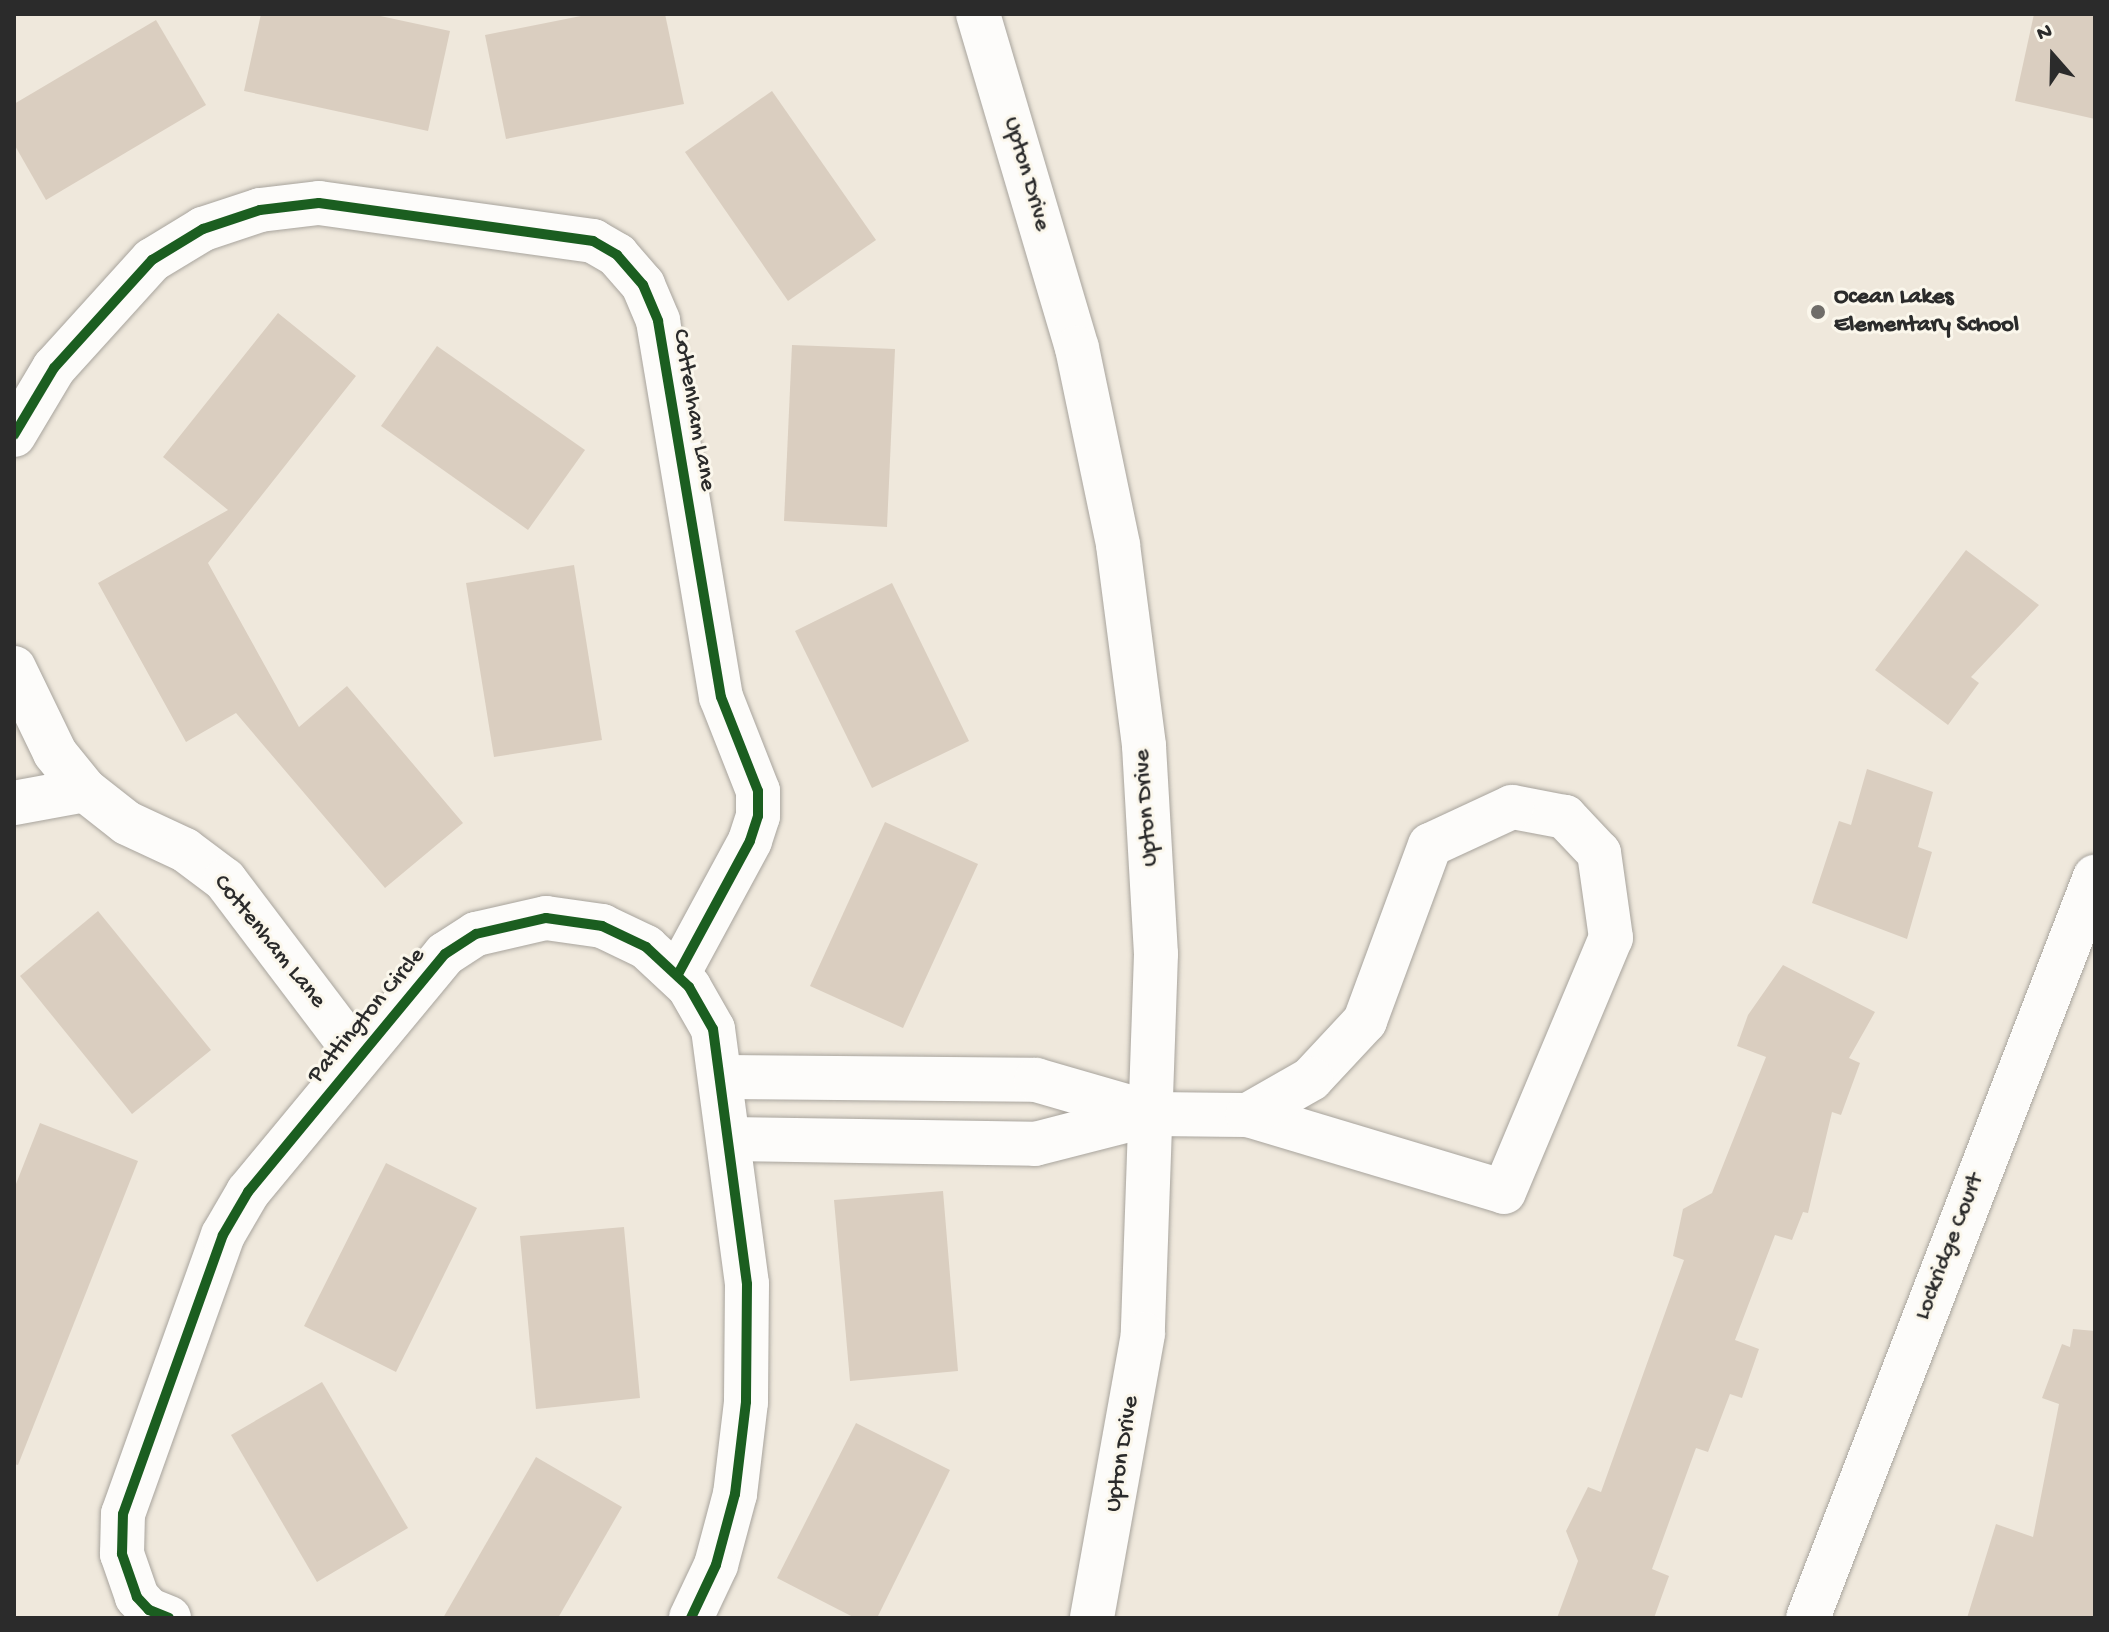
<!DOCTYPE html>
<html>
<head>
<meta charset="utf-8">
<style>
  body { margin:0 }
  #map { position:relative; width:2109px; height:1632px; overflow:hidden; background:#efe8dc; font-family:"Gochi Hand",sans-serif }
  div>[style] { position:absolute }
  .building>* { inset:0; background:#dacec0 }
  .roads { filter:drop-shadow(0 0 2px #a8a49d) drop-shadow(0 0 2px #a8a49d) }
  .minor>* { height:44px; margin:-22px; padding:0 22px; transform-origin:22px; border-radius:22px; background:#fdfcfa }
  .major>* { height:44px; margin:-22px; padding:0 22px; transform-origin:22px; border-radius:22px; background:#fdfcfa }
  .cycleway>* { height:10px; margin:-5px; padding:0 5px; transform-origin:5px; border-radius:5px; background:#1b5e20 }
  .dots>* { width:22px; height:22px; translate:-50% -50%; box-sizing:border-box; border:4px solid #fbf7ec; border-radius:50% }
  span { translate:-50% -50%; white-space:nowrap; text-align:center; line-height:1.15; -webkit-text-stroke:6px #fbf7ec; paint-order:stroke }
  .street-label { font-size:24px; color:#2b2b2b }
  .poi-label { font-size:24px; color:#2b2b2b; font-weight:700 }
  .left { translate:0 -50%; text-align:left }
  .frame { position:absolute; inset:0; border:16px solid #2b2b2b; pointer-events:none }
  .north { position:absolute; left:2013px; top:16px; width:80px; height:80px; -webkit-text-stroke:6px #fbf7ec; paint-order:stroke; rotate:340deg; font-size:22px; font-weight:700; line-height:32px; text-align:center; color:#2b2b2b }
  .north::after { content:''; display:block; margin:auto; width:28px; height:36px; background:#2b2b2b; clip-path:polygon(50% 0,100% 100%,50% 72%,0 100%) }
</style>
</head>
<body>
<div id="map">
  <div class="building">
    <div style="clip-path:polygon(261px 14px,371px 14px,450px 31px,428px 131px,244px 91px)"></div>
    <div style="clip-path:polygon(591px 14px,665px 14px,684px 104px,506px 139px,485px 35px)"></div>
    <div style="clip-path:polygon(2034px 14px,2095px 14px,2095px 119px,2015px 101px)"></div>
    <div style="clip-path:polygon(156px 20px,206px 105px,46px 200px,14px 144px,14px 104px)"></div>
    <div style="clip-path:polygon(772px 91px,876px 240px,788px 301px,685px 152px)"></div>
    <div style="clip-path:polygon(278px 313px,356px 376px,208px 563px,299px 727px,347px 686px,463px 823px,385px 888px,236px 713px,186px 742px,98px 583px,228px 510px,163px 457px)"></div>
    <div style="clip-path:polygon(792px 345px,895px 349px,887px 527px,784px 521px)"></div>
    <div style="clip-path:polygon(437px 346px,585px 450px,528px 530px,381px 426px)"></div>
    <div style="clip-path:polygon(1966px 550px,2039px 605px,1971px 677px,1979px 683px,1948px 725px,1875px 670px)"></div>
    <div style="clip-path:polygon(574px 565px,602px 740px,494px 757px,466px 583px)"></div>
    <div style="clip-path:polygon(892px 583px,969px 741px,872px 788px,795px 631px)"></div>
    <div style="clip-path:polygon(1867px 769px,1933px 792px,1918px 847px,1932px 852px,1907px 939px,1812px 903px,1839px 821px,1851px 825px)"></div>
    <div style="clip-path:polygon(885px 822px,978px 864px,903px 1028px,810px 986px)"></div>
    <div style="clip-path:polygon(98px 911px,211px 1050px,132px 1114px,20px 976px)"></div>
    <div style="clip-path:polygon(1783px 965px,1875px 1012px,1849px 1058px,1860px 1063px,1841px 1115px,1832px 1112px,1808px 1213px,1803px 1212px,1792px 1240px,1775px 1235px,1735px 1340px,1759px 1349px,1742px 1398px,1730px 1394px,1708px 1452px,1696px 1448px,1652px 1569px,1669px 1576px,1654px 1618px,1557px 1618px,1578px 1561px,1566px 1531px,1588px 1487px,1601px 1492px,1684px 1260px,1673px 1256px,1683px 1209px,1712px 1193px,1766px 1057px,1737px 1046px,1748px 1015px)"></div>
    <div style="clip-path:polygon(40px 1123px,138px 1161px,18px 1465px,14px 1464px,14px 1189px)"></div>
    <div style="clip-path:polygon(386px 1163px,477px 1208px,396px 1372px,304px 1326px)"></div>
    <div style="clip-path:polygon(943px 1191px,958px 1371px,850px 1381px,834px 1200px)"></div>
    <div style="clip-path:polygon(624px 1227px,640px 1398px,536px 1409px,520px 1236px)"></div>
    <div style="clip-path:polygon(2073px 1329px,2095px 1331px,2095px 1618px,1967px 1618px,1996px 1524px,2033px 1537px,2059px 1404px,2042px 1398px,2062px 1344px,2070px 1347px)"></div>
    <div style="clip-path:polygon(322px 1382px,408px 1528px,317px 1582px,231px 1435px)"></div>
    <div style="clip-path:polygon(856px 1423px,950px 1470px,877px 1618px,855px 1618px,777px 1578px)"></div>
    <div style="clip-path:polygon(536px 1457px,622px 1507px,558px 1618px,443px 1618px)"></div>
  </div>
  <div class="roads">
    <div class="minor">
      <div style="left:14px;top:435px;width:78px;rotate:-59.2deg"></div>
      <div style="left:54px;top:368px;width:146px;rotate:-47.8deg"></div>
      <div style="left:152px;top:260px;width:60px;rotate:-31.3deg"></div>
      <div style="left:203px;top:229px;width:60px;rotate:-18.4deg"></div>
      <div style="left:260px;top:210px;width:59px;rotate:-6.8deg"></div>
      <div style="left:319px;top:203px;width:277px;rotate:7.9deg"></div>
      <div style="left:593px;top:241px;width:28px;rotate:30deg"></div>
      <div style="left:617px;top:255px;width:40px;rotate:49deg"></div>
      <div style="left:643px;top:285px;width:39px;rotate:67deg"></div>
      <div style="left:658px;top:321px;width:381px;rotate:80.5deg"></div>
      <div style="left:721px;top:697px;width:101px;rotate:68.5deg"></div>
      <div style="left:758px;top:791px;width:25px;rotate:90deg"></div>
      <div style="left:758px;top:816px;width:26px;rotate:108deg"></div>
      <div style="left:750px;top:841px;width:151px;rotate:118.4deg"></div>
      <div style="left:14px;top:668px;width:94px;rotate:64.2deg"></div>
      <div style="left:55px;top:753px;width:48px;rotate:51deg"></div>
      <div style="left:85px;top:790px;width:53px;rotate:38.2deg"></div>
      <div style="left:127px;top:823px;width:64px;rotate:25deg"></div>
      <div style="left:185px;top:850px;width:50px;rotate:36.9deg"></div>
      <div style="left:225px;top:880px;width:221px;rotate:52.9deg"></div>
      <div style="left:14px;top:803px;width:72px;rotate:-10.4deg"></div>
      <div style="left:721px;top:1077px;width:315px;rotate:0.5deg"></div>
      <div style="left:1036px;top:1080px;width:119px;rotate:16.1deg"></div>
      <div style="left:731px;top:1139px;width:304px;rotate:0.9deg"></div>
      <div style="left:1035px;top:1144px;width:121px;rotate:-14.4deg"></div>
      <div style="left:1152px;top:1114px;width:96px;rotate:0.6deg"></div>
      <div style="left:1248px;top:1115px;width:267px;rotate:16.7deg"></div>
      <div style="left:1504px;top:1192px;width:276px;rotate:-67.2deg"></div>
      <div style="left:1611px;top:938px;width:86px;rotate:-98deg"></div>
      <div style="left:1599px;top:853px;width:50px;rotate:-133.4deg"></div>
      <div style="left:1565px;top:817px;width:54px;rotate:-169.3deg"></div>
      <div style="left:1512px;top:807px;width:90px;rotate:155.1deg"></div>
      <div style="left:1430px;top:845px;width:188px;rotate:110.3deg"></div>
      <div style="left:1365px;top:1021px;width:79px;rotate:133deg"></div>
      <div style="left:1311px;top:1079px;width:73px;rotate:150.3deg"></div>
      <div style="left:169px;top:1618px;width:22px;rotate:-158deg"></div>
      <div style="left:149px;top:1610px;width:18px;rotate:-133deg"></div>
      <div style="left:137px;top:1597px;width:46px;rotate:-109.2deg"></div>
      <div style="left:122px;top:1554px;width:40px;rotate:-88.6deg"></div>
      <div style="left:123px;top:1514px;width:296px;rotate:-70.3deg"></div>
      <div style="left:223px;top:1235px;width:50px;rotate:-59.8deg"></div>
      <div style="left:248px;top:1192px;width:309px;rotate:-50.4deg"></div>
      <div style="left:445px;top:954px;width:37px;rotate:-33deg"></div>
      <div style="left:476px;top:934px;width:72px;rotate:-12.9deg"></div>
      <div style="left:546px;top:918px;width:57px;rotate:8.1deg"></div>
      <div style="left:602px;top:926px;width:49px;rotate:25.5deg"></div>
      <div style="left:646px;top:947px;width:59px;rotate:42.9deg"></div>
      <div style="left:689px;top:987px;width:48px;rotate:60.3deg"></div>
      <div style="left:713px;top:1029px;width:257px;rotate:82.4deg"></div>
      <div style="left:747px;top:1284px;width:118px;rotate:90.5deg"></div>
      <div style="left:746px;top:1402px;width:93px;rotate:96.8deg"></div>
      <div style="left:735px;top:1494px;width:73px;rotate:105deg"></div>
      <div style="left:716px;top:1565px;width:59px;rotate:115.3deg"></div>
      <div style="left:1808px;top:1618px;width:795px;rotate:-68.83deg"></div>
    </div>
    <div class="major">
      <div style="left:978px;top:14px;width:348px;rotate:73.5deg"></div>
      <div style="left:1077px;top:348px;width:201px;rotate:78.2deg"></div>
      <div style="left:1118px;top:545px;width:203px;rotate:82.6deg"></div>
      <div style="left:1144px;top:746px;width:208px;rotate:86.7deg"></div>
      <div style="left:1156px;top:954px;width:380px;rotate:92deg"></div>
      <div style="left:1143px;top:1334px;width:289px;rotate:100.2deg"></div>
    </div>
  </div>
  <div class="cycleway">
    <div style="left:14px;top:435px;width:78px;rotate:-59.2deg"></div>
    <div style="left:54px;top:368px;width:146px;rotate:-47.8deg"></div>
    <div style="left:152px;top:260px;width:60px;rotate:-31.3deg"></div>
    <div style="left:203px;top:229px;width:60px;rotate:-18.4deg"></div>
    <div style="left:260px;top:210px;width:59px;rotate:-6.8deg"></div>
    <div style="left:319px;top:203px;width:277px;rotate:7.9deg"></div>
    <div style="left:593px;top:241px;width:28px;rotate:30deg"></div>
    <div style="left:617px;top:255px;width:40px;rotate:49deg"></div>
    <div style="left:643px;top:285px;width:39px;rotate:67deg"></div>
    <div style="left:658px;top:321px;width:381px;rotate:80.5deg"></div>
    <div style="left:721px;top:697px;width:101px;rotate:68.5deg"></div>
    <div style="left:758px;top:791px;width:25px;rotate:90deg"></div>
    <div style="left:758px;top:816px;width:26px;rotate:108deg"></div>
    <div style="left:750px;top:841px;width:151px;rotate:118.4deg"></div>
    <div style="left:169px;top:1618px;width:22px;rotate:-158deg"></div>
    <div style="left:149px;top:1610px;width:18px;rotate:-133deg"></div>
    <div style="left:137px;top:1597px;width:46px;rotate:-109.2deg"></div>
    <div style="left:122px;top:1554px;width:40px;rotate:-88.6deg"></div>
    <div style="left:123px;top:1514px;width:296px;rotate:-70.3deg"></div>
    <div style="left:223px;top:1235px;width:50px;rotate:-59.8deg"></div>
    <div style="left:248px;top:1192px;width:309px;rotate:-50.4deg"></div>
    <div style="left:445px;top:954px;width:37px;rotate:-33deg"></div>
    <div style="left:476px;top:934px;width:72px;rotate:-12.9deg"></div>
    <div style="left:546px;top:918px;width:57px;rotate:8.1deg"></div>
    <div style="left:602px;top:926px;width:49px;rotate:25.5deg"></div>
    <div style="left:646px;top:947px;width:59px;rotate:42.9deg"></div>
    <div style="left:689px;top:987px;width:48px;rotate:60.3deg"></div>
    <div style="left:713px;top:1029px;width:257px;rotate:82.4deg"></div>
    <div style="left:747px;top:1284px;width:118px;rotate:90.5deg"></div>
    <div style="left:746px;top:1402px;width:93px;rotate:96.8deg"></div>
    <div style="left:735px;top:1494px;width:73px;rotate:105deg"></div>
    <div style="left:716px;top:1565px;width:59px;rotate:115.3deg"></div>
  </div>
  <div class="dots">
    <div style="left:1818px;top:312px;background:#706d69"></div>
  </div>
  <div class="street-label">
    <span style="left:1026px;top:174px;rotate:74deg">Upton Drive</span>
    <span style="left:693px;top:410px;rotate:80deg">Cottenham Lane</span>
    <span style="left:1147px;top:808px;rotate:-94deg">Upton Drive</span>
    <span style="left:269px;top:942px;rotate:51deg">Cottenham Lane</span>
    <span style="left:367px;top:1016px;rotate:-50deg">Pattington Circle</span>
    <span style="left:1950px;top:1247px;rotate:-69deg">Lockridge Court</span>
    <span style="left:1123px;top:1454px;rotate:-81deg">Upton Drive</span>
  </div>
  <div class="poi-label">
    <span class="left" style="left:1834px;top:312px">Ocean Lakes<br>Elementary School</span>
  </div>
  <div class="frame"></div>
  <div class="north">N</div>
</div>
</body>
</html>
